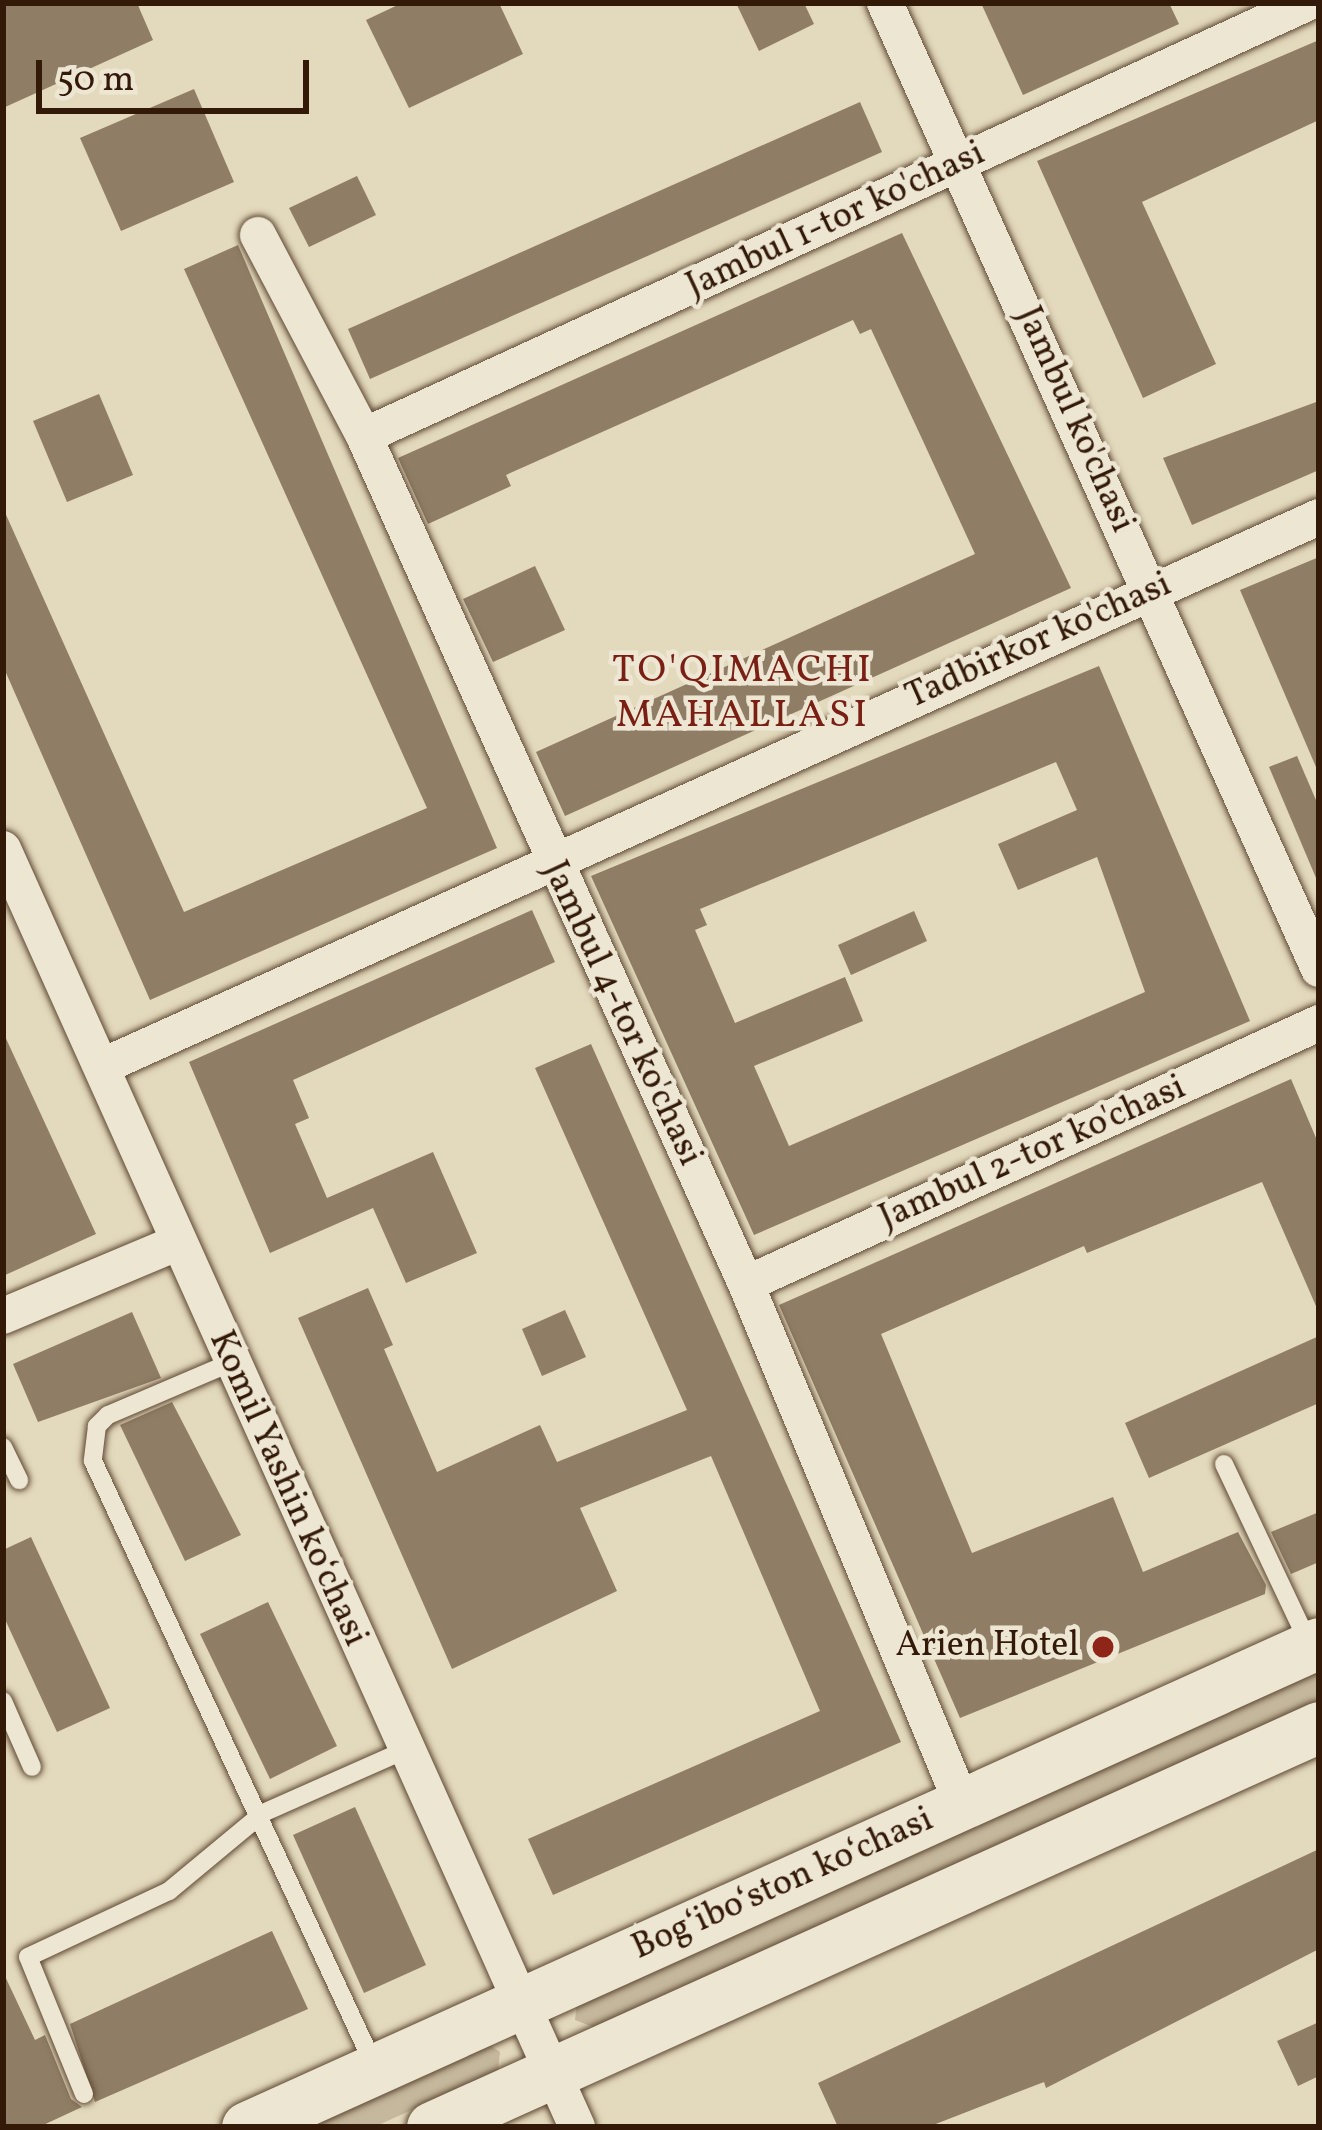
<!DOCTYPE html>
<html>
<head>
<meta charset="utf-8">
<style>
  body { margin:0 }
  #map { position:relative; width:1322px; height:2130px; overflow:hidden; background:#e3d9bc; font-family:Vollkorn,serif }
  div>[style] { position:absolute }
  .green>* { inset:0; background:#c5b89d }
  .building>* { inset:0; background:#8f7d65 }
  .roads { filter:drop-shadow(0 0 3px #5f4934) drop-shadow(0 0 3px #5f4934) }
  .lane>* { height:18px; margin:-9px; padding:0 9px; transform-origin:9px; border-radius:9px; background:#ede6d3 }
  .street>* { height:36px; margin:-18px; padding:0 18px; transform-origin:18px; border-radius:18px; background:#ede6d3 }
  .secondary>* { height:51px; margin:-25.5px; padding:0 25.5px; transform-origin:25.5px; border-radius:25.5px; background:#ede6d3 }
  .dots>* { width:33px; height:33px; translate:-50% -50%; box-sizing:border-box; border:6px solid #ede6d3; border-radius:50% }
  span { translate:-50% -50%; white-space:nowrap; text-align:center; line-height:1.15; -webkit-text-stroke:9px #ede6d3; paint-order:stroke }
  .street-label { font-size:36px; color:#331907 }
  .poi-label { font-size:36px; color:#331907 }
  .right { translate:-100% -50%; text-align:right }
  .neighbourhood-label { font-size:39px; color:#7a1f14; letter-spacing:3px }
  .frame { position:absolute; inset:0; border:6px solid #331907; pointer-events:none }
  .scale { position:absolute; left:36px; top:60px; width:273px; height:54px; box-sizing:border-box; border:6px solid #331907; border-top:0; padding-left:15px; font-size:36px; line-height:42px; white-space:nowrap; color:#331907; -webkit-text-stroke:9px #ede6d3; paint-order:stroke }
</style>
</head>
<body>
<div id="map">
  <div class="green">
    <div style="clip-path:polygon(1319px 1668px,1319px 1701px,593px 2027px,575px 2020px,577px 2003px)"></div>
    <div style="clip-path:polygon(484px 2041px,500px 2052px,498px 2071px,374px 2127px,295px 2127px)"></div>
  </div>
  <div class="building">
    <div style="clip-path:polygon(3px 3px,137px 3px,153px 40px,3px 108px)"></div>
    <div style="clip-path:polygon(402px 3px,499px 3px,523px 54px,409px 108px,366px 20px)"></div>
    <div style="clip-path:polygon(736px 3px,804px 3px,814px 24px,759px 51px)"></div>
    <div style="clip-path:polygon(981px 3px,1169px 3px,1179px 24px,1023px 95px)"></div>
    <div style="clip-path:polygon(1319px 40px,1319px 120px,1142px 202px,1216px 364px,1143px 398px,1037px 161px)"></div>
    <div style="clip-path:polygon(194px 89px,234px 182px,121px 231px,80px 138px)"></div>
    <div style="clip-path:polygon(860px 102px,882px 152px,370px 379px,348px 329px)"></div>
    <div style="clip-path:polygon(357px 176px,376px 215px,309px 247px,289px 208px)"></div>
    <div style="clip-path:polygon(902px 233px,1071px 588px,565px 816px,536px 752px,975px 554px,923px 441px,871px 329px,860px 334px,853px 320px,506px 475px,511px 486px,428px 524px,398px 458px)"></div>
    <div style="clip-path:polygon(238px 245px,497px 848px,150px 1000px,3px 666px,3px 508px,184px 912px,427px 808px,184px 269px)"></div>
    <div style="clip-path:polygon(99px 394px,133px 475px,67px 502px,33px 421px)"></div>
    <div style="clip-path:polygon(1319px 401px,1319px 470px,1192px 525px,1163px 458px)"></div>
    <div style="clip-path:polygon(1319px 557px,1319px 774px,1240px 590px)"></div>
    <div style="clip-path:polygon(535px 566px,565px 630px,493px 662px,463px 599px)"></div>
    <div style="clip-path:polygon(evenodd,1099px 666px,1250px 1021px,754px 1235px,591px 876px,1099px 666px,1056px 762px,1077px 810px,998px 844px,1018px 890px,1097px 857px,1145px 992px,789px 1146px,754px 1066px,863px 1021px,845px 977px,735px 1023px,695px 930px,707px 925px,700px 909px,1056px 762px)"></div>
    <div style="clip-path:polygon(1297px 756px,1319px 807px,1319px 885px,1269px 767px)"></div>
    <div style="clip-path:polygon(532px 910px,555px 962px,293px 1080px,309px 1118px,295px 1124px,327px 1198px,433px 1152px,477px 1253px,406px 1283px,373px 1208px,270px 1253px,189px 1062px)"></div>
    <div style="clip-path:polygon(914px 911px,927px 941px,851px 975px,838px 945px)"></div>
    <div style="clip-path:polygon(3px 1032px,96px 1234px,3px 1276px)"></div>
    <div style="clip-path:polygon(591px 1044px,901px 1742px,553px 1895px,528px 1839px,820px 1711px,711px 1456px,580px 1508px,617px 1591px,452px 1669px,298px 1318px,368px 1288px,393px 1345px,384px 1349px,437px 1472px,540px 1425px,557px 1462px,687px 1410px,535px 1068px)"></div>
    <div style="clip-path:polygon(1291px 1079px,1319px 1145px,1319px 1313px,1262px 1182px,1087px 1253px,1084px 1246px,881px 1334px,972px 1553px,1113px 1497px,1143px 1572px,1238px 1532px,1266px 1585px,1265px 1594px,960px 1718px,779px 1305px)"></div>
    <div style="clip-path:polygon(565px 1310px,586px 1357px,542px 1376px,522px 1329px)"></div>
    <div style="clip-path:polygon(132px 1312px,161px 1378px,38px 1422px,13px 1364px)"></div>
    <div style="clip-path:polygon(1319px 1336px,1319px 1403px,1149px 1478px,1125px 1423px)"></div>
    <div style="clip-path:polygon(172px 1402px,241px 1535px,185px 1561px,120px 1425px)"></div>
    <div style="clip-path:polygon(1319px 1512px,1319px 1562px,1291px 1574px,1271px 1532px)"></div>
    <div style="clip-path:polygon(31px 1537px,110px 1708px,57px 1732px,3px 1615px,3px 1550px)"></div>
    <div style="clip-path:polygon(268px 1602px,337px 1746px,270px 1779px,200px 1634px)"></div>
    <div style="clip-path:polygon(355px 1807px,426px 1965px,364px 1993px,293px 1835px)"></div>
    <div style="clip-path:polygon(1319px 1849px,1319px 1949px,1046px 2088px,1044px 2082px,928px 2127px,838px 2127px,818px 2083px)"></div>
    <div style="clip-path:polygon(272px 1931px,308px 2009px,95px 2102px,70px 2024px)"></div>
    <div style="clip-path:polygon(3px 1972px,35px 2040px,45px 2035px,71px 2099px,82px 2107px,39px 2127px,3px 2127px)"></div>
    <div style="clip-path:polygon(1319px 2022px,1319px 2076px,1298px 2086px,1277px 2041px)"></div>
  </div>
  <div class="roads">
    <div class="lane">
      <div style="left:230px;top:1363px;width:133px;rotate:156.9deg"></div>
      <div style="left:108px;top:1415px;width:16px;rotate:135deg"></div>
      <div style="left:97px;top:1426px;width:35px;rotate:97deg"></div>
      <div style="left:93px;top:1461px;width:668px;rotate:65.05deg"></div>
      <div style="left:3px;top:1447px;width:37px;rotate:64deg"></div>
      <div style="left:1224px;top:1464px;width:197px;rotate:64.7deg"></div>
      <div style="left:3px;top:1701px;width:72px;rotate:66.3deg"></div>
      <div style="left:84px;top:2094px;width:148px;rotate:-112.2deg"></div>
      <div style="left:28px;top:1957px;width:156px;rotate:-25.1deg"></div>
      <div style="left:169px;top:1891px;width:122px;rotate:-39.7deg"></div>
      <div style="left:263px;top:1813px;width:153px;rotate:-23.9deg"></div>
    </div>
    <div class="street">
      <div style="left:885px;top:3px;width:1059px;rotate:65.81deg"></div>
      <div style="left:258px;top:235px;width:227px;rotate:62.2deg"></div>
      <div style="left:364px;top:436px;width:930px;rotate:65.75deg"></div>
      <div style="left:746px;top:1284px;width:563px;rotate:67.44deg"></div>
      <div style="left:364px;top:436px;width:1038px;rotate:-24.66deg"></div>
      <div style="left:3px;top:849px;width:1401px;rotate:65.81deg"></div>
      <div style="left:103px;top:1066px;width:1334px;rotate:-24.3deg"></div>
      <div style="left:746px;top:1284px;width:630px;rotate:-24.49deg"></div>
      <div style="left:3px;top:1316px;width:191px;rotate:-22.8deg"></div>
    </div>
    <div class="secondary">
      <div style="left:247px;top:2127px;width:1176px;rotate:-24.3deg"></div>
      <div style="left:432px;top:2127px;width:973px;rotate:-24.27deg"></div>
    </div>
  </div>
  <div class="dots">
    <div style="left:1103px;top:1647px;background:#8f2418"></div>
  </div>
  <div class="street-label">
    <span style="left:836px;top:221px;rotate:-25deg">Jambul 1-tor ko'chasi</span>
    <span style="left:1074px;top:420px;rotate:66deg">Jambul ko'chasi</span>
    <span style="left:1039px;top:642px;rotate:-24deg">Tadbirkor ko'chasi</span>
    <span style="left:621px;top:1014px;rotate:65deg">Jambul 4-tor ko'chasi</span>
    <span style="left:1033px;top:1154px;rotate:-24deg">Jambul 2-tor ko'chasi</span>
    <span style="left:287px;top:1489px;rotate:66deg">Komil Yashin koʻchasi</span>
    <span style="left:783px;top:1885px;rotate:-24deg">Bogʻiboʻston koʻchasi</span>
  </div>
  <div class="poi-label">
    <span class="right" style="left:1079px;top:1647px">Arien Hotel</span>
  </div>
  <div class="neighbourhood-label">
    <span style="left:743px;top:694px">TO'QIMACHI<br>MAHALLASI</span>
  </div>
  <div class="frame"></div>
  <div class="scale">50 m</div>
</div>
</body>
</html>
